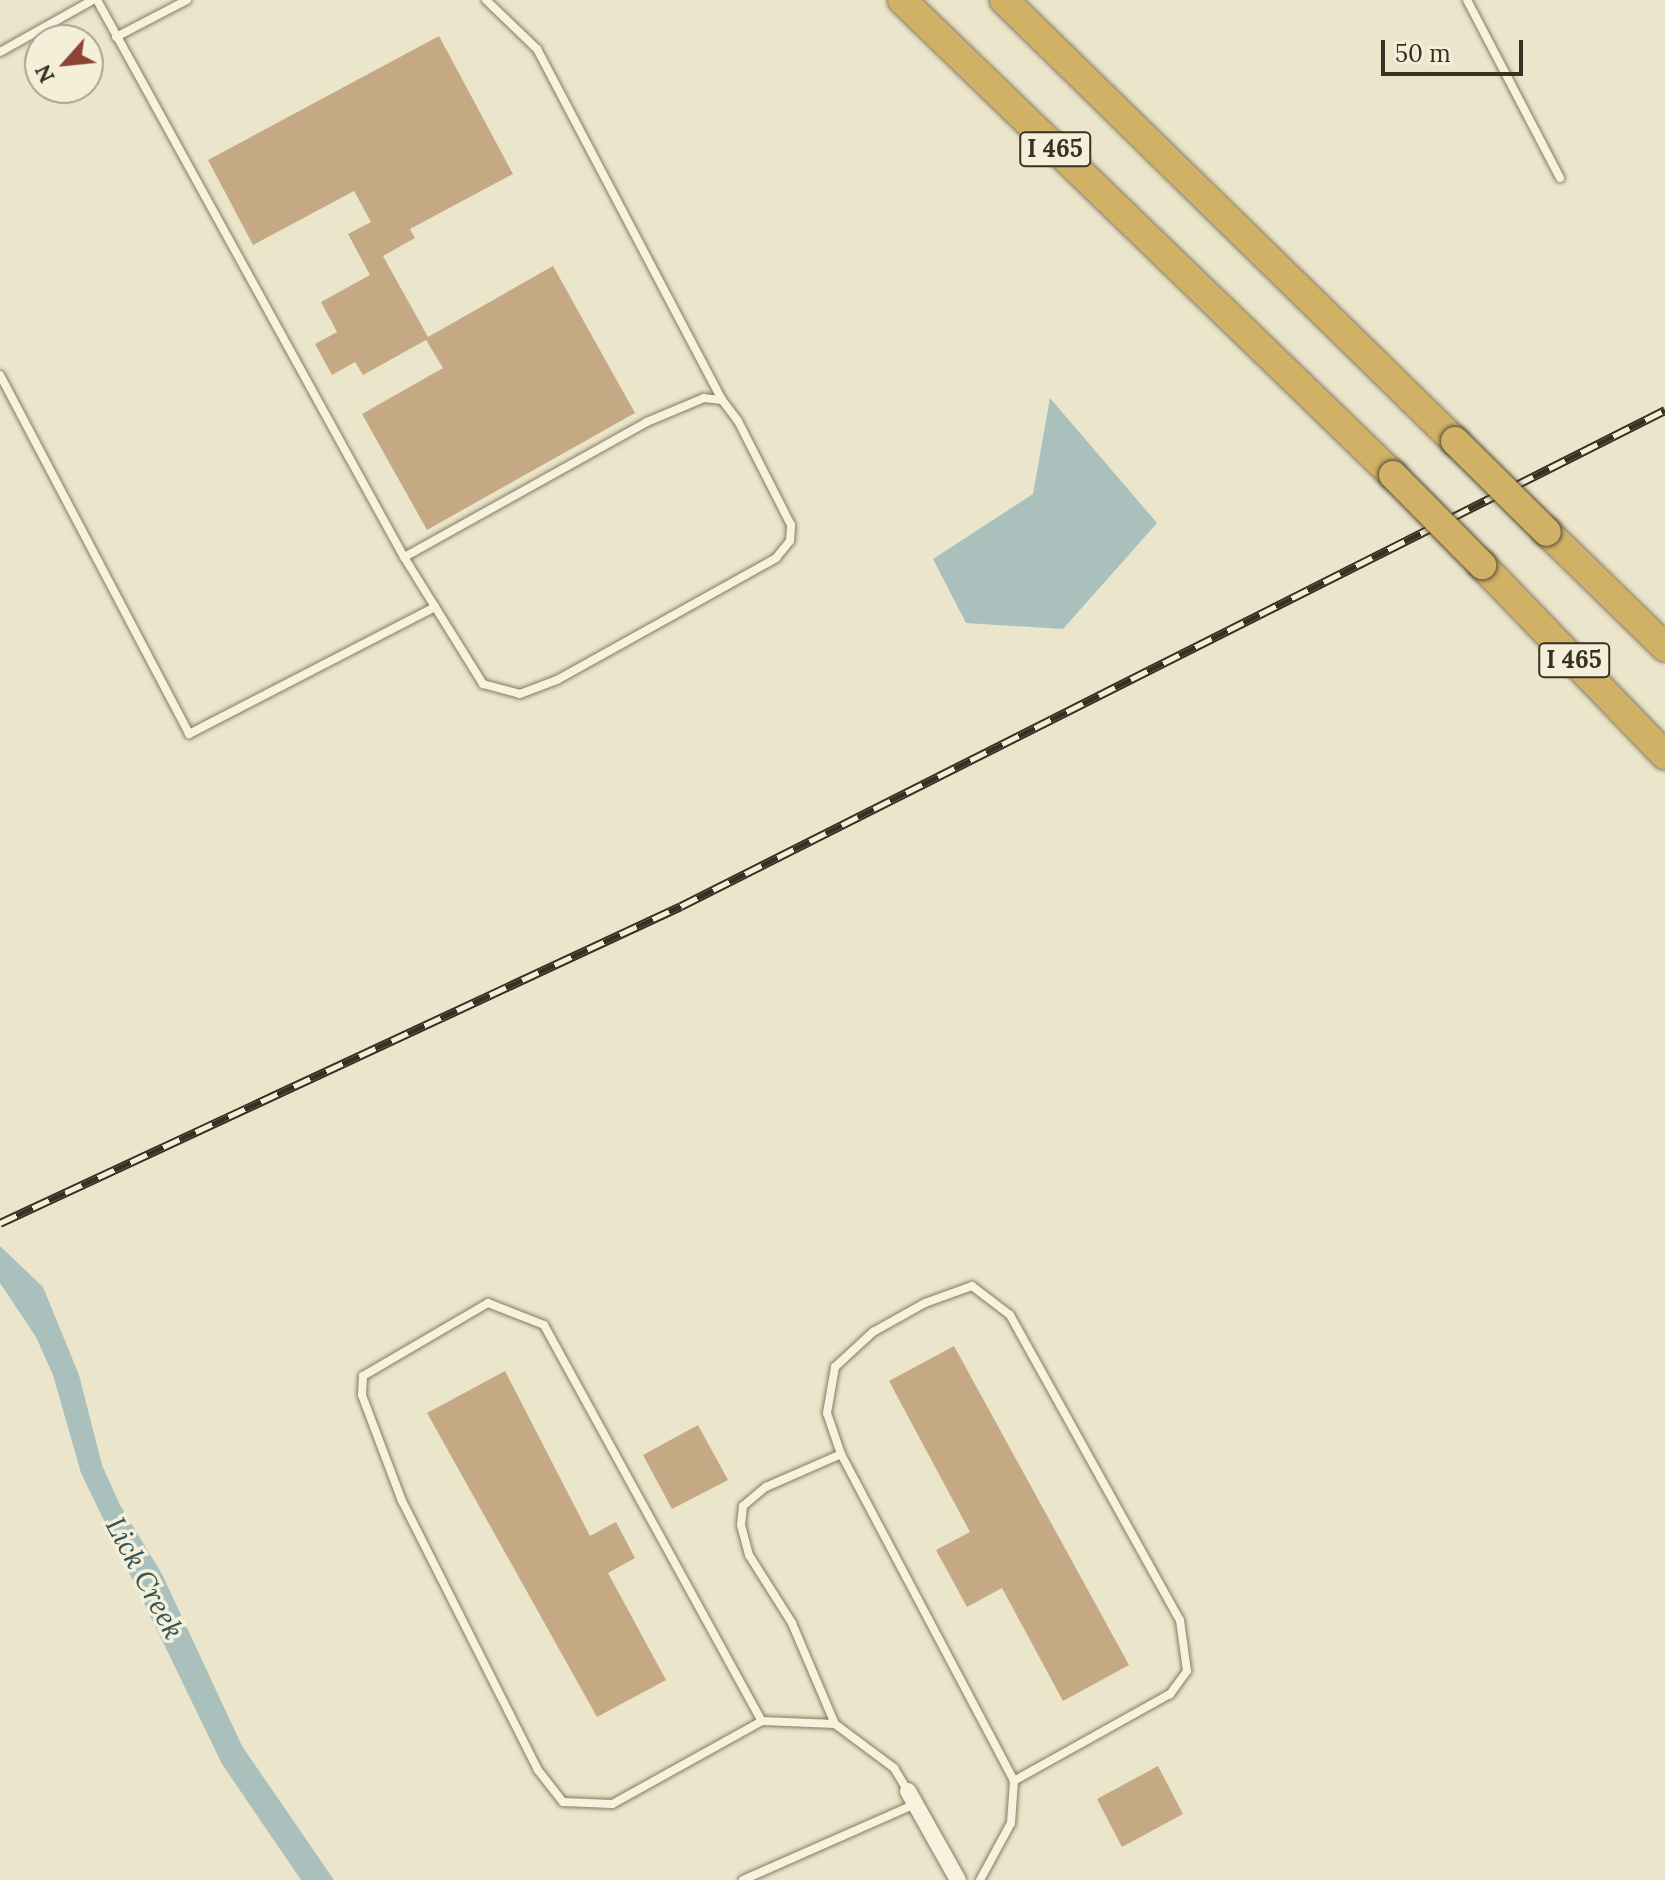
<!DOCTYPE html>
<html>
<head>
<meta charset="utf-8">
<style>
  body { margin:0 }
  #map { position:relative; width:1665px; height:1880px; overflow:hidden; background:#ebe6cb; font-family:Lora,serif }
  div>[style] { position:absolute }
  .water>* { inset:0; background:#aac0bd }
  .building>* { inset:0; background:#c5a984 }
  .roads { filter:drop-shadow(0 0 2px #867a60) drop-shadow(0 0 2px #867a60) }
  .lane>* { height:8px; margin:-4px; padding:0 4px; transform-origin:4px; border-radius:4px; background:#f6f2dd }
  .street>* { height:16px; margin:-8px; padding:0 8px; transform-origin:8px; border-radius:8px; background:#f6f2dd }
  .highway>* { height:28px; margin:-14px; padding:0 14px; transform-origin:14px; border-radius:14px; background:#d0b165 }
  .rail>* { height:9px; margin-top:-4.5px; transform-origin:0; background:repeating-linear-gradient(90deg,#f3efd9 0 18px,#383022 0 36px); box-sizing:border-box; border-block:2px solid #383022 }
  .bridges { filter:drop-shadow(0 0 2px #554834) drop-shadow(0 0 2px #554834) }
  .highway-bridge>* { height:28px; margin:-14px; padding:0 14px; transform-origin:14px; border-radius:14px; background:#d0b165 }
  span { translate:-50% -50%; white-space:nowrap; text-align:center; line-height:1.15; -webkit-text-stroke:7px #f3efd9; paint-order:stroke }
  .shield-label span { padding:2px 6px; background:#f3efd9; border:2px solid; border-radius:6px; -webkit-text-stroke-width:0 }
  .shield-label { font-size:24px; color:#383022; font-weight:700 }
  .water-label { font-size:28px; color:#335356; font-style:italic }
  .north { position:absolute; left:24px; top:24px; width:80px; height:80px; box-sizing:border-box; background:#f3efd9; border:2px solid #a8a390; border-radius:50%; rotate:243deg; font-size:22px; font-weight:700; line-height:32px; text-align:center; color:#383022 }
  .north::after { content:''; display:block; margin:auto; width:28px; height:36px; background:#8f4336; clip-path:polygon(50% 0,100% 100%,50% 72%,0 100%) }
  .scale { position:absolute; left:1381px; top:40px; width:142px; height:36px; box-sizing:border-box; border:4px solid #383022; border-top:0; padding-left:10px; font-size:24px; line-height:28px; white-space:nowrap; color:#383022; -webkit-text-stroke:6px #f3efd9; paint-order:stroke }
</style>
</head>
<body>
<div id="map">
  <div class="water">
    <div style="clip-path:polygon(1050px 398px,1157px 523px,1063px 629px,966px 623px,933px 559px,1033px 494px)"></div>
    <div style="clip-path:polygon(0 1246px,43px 1287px,79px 1375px,102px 1465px,120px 1505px,162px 1574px,242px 1746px,334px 1880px,301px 1880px,222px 1764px,81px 1473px,53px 1375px,36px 1337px,0 1283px)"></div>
  </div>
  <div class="building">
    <div style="clip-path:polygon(439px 36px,513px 174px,410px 229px,415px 238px,383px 256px,428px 337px,553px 266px,635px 413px,427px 530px,362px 414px,443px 368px,426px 340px,363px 375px,355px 362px,332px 375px,315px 344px,337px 332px,321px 302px,370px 275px,348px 234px,371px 222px,354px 191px,253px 245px,208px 160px)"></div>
    <div style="clip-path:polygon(954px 1346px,1129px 1665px,1063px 1701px,1002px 1588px,967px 1607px,936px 1550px,970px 1532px,889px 1381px)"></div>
    <div style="clip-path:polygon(505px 1371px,590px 1536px,616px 1522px,635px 1558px,608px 1573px,666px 1680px,597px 1717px,427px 1413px)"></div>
    <div style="clip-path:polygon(698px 1425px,728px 1480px,672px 1509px,643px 1455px)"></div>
    <div style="clip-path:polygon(1158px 1766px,1183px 1814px,1122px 1847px,1097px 1799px)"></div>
  </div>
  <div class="roads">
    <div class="lane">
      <div style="left:97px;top:0;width:636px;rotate:61.14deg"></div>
      <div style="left:404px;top:557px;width:150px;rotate:58.1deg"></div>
      <div style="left:483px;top:684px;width:38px;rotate:15deg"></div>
      <div style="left:520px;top:694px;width:40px;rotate:-21deg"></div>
      <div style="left:557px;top:680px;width:251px;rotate:-29.1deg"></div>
      <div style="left:776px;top:558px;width:22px;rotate:-51deg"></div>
      <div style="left:790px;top:541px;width:16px;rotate:-86deg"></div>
      <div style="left:791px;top:525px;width:117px;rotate:-117deg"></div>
      <div style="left:738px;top:421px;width:26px;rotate:-127deg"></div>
      <div style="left:722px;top:400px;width:18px;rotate:-174deg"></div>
      <div style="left:704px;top:398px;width:62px;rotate:157.2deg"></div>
      <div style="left:647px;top:422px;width:278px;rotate:150.9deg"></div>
      <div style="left:486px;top:0;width:71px;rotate:43.9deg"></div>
      <div style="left:537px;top:49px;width:397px;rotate:62.2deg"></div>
      <div style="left:1467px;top:0;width:201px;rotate:62.4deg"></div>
      <div style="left:116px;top:37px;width:80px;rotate:-27.5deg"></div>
      <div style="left:0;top:52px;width:107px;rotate:-29.2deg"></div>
      <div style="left:0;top:375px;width:406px;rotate:62.2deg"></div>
      <div style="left:189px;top:734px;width:277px;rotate:-27.3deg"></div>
      <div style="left:841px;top:1454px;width:43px;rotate:-108.9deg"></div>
      <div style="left:827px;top:1413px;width:47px;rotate:-80.1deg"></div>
      <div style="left:835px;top:1367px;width:52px;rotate:-42.6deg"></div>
      <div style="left:873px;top:1332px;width:60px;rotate:-29.1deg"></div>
      <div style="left:925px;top:1303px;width:50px;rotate:-19.9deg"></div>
      <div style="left:972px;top:1286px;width:48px;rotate:37.3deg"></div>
      <div style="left:1010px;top:1315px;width:349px;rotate:60.9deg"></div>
      <div style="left:1180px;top:1620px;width:51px;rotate:82.2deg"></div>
      <div style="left:1187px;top:1671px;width:29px;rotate:126deg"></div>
      <div style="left:1170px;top:1694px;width:179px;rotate:150.9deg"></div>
      <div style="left:762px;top:1721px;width:171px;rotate:151deg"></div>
      <div style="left:612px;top:1804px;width:49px;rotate:-177.7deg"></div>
      <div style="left:563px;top:1802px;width:41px;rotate:-128deg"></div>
      <div style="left:538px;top:1770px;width:301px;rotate:-116.8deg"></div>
      <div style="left:402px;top:1501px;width:113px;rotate:-110.7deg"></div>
      <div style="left:362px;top:1395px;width:19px;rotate:-87deg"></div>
      <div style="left:363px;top:1376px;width:145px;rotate:-30.3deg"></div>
      <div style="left:488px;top:1303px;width:60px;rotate:21.4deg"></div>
      <div style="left:544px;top:1325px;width:452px;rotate:61.2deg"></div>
      <div style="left:762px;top:1721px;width:73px;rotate:2.4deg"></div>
      <div style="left:835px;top:1724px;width:74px;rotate:36.7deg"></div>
      <div style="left:894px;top:1768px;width:27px;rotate:59deg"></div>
      <div style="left:835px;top:1724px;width:110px;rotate:-113.1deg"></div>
      <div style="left:792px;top:1623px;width:80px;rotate:-122.3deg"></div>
      <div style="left:749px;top:1555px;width:31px;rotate:-105deg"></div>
      <div style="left:741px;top:1525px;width:19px;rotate:-84deg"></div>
      <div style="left:743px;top:1506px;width:30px;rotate:-40deg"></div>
      <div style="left:766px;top:1487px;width:82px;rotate:-23.7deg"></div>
      <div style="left:841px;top:1454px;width:370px;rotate:62.1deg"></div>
      <div style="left:1014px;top:1781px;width:42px;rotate:94.1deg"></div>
      <div style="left:1011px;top:1823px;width:65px;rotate:118.5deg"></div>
      <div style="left:743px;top:1880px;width:188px;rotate:-23.8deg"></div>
    </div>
    <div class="street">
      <div style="left:908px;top:1791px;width:102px;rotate:60.7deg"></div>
    </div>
    <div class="highway">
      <div style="left:902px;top:0;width:683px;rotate:44.05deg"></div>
      <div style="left:1004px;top:0;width:631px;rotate:44.36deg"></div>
      <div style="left:1547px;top:532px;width:165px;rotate:44.3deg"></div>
      <div style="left:1482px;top:565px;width:264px;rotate:46.1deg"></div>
    </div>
  </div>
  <div class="rail">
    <div style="left:0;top:1223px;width:751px;rotate:-24.96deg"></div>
    <div style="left:681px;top:906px;width:1102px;rotate:-26.75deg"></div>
  </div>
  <div class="bridges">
    <div class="highway-bridge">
      <div style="left:1455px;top:441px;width:129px;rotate:44.7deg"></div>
      <div style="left:1393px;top:475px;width:127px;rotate:45.3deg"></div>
    </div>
  </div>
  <div class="shield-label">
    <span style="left:1055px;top:149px">I 465</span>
    <span style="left:1574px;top:660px">I 465</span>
  </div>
  <div class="water-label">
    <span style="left:145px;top:1578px;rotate:62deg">Lick Creek</span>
  </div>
  <div class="north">N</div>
  <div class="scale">50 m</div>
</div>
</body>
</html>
